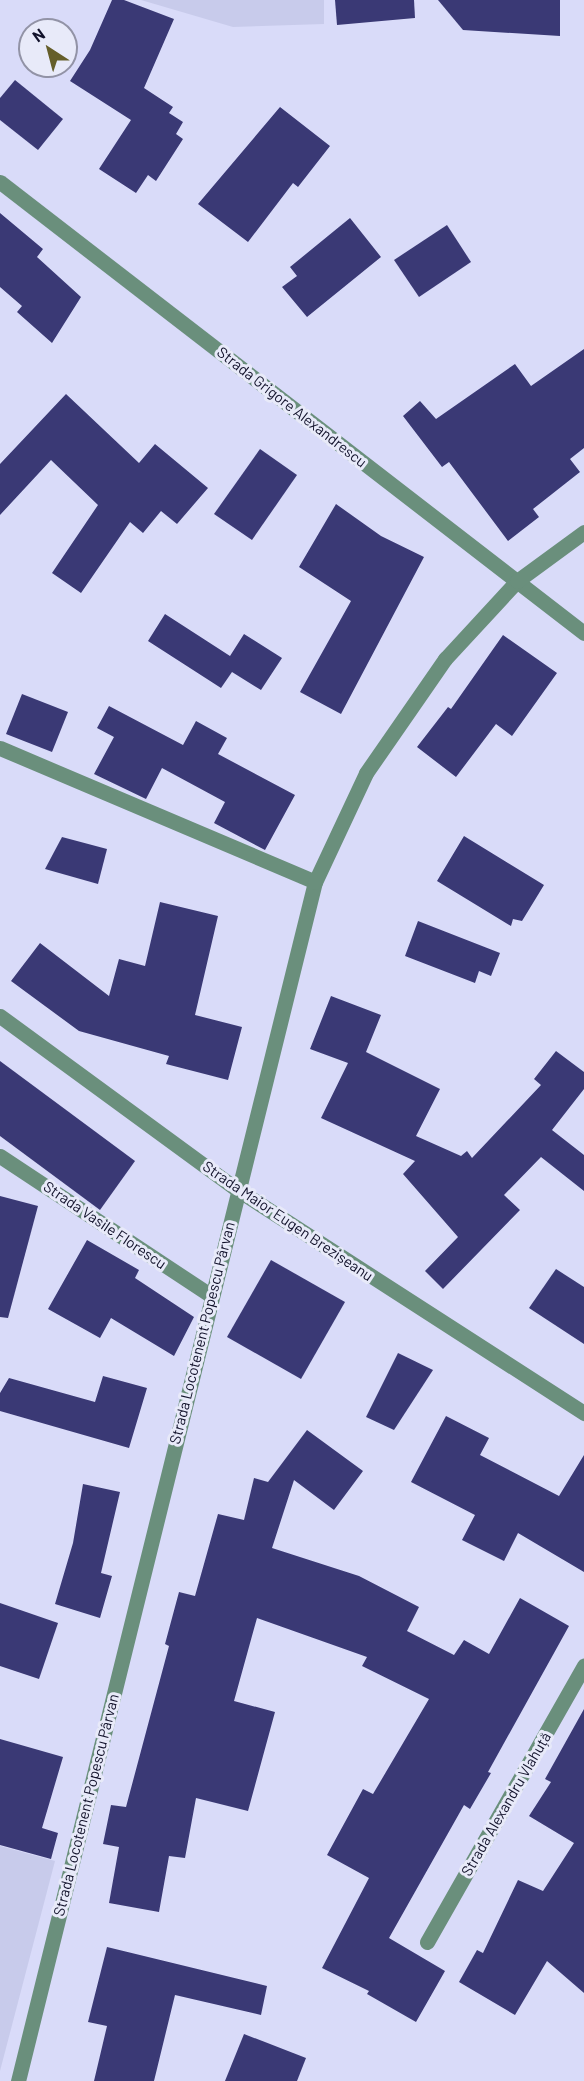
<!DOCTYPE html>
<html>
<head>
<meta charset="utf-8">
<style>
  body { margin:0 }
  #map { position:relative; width:584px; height:2081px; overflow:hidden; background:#d9dbf9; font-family:Barlow,sans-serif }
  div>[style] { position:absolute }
  .built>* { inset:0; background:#c8cbeb }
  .building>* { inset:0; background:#3a3975 }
  .minor>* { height:15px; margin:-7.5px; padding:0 7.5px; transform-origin:7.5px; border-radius:7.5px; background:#6a8f7c }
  span { translate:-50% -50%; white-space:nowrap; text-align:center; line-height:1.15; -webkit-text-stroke:6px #e8eaf9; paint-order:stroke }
  .street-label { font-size:15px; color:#11112a }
  .north { position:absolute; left:18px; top:18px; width:60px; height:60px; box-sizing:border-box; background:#e8eaf9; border:2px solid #9293a6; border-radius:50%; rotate:324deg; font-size:16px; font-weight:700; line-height:24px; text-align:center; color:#11112a }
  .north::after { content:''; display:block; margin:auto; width:21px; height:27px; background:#655e2a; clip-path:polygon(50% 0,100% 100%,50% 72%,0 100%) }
</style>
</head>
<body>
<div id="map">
  <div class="built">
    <div style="clip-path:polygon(141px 0,324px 0,324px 24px,233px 27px)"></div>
    <div style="clip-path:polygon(0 1846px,55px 1861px,0 2071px)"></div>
  </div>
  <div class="building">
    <div style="clip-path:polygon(112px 0,124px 0,174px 19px,144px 88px,173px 107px,169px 113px,183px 122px,176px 134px,183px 139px,156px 181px,148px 175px,136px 193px,99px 169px,131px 120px,70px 81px,90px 50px)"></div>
    <div style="clip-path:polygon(335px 0,414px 0,415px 18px,337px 25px)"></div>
    <div style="clip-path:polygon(438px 0,560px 0,560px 36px,463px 30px)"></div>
    <div style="clip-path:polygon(15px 80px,63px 119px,38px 150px,0 120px,0 98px)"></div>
    <div style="clip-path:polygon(280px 107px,330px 146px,298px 187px,293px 183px,248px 242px,198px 204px)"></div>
    <div style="clip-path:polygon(0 213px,43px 249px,37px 257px,81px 297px,52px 343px,17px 312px,22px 306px,0 287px)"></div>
    <div style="clip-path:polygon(350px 218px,381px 257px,307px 317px,282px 287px,297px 276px,290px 267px)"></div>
    <div style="clip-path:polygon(447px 225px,471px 262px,419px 297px,394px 260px)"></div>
    <div style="clip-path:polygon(584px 349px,584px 448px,570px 459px,580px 472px,533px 509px,539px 517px,508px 541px,449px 462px,442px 467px,403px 416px,420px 401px,436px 419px,515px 364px,531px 386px)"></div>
    <div style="clip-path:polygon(66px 394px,139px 463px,155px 444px,208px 488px,177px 524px,161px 511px,143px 533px,130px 522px,81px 593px,52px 573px,98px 505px,51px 460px,0 515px,0 464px)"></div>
    <div style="clip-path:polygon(260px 449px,297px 475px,252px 540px,214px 514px)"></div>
    <div style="clip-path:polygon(336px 504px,381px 536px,424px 557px,341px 714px,300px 692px,351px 601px,299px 567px)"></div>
    <div style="clip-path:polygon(165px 614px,230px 656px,244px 634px,282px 658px,261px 690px,232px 672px,221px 688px,148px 641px)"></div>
    <div style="clip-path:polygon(503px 635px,557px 673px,512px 736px,496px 724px,456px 777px,417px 747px,448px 707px,451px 709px)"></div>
    <div style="clip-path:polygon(22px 694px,68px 712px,52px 752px,6px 734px)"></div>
    <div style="clip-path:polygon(109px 706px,183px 745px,196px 721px,227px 738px,218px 754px,295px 795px,265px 850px,214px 823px,225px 802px,162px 768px,146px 799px,94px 774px,114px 737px,97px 728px)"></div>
    <div style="clip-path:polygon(464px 836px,544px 885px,522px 921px,513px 919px,511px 926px,437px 881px)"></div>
    <div style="clip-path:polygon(62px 837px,107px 849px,98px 884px,45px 869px)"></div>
    <div style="clip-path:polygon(160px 902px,218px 916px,195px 1015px,242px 1027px,228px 1080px,166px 1064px,169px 1056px,79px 1031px,11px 981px,40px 943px,109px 996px,119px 959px,145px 966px)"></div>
    <div style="clip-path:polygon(418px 921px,500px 953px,491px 976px,479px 971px,475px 983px,405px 956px)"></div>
    <div style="clip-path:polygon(331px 996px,381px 1015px,366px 1052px,440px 1089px,416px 1136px,461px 1156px,467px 1151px,472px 1158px,541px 1085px,534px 1079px,556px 1051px,584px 1072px,584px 1089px,552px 1130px,584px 1155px,584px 1191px,541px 1157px,504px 1195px,520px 1210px,443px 1289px,425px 1271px,458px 1237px,403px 1174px,415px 1161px,321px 1118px,348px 1063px,310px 1049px)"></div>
    <div style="clip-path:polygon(0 1061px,135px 1161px,100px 1210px,0 1136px)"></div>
    <div style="clip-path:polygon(0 1196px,38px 1206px,8px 1318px,0 1317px)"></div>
    <div style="clip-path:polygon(87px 1240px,139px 1270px,135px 1278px,194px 1317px,174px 1356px,111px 1318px,100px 1338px,48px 1309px)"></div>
    <div style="clip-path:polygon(271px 1260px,345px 1302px,301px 1379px,227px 1337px)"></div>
    <div style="clip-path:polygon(556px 1269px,584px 1287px,584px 1344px,529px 1308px)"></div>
    <div style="clip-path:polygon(398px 1353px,433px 1370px,394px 1430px,366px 1417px)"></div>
    <div style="clip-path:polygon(103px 1376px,147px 1388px,129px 1448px,0 1411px,0 1393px,9px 1378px,95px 1402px)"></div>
    <div style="clip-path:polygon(446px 1416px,489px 1438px,480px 1455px,559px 1496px,584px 1455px,584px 1572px,518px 1533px,504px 1561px,462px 1540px,475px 1515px,411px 1482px)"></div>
    <div style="clip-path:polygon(307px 1430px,363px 1471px,334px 1510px,294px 1480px,272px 1548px,359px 1576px,419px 1607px,407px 1631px,454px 1655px,464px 1640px,489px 1654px,520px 1598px,569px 1626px,488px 1772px,491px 1773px,470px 1809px,464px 1805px,389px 1938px,445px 1971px,416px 2022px,367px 1994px,369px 1991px,322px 1968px,369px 1878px,327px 1855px,363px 1789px,373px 1794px,429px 1699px,362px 1666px,367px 1657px,257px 1618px,234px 1701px,275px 1712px,248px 1811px,196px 1798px,185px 1858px,169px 1856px,159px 1912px,109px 1903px,119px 1847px,103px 1844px,111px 1805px,126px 1807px,169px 1646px,165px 1644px,179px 1592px,195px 1596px,218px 1514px,244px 1520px,254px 1478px,268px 1482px)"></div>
    <div style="clip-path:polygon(83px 1484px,120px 1492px,101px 1573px,112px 1576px,100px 1618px,55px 1604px,73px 1543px)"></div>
    <div style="clip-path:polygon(0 1603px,58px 1623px,39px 1679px,0 1666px)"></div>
    <div style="clip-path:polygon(584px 1709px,584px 1993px,547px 1961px,515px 2015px,459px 1982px,477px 1950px,483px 1953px,518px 1880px,543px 1891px,574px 1843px,529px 1816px,551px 1782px,545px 1779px)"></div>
    <div style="clip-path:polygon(0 1739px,63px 1757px,42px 1828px,58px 1833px,51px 1859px,0 1845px)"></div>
    <div style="clip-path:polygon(107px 1947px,267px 1986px,261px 2015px,175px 1995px,154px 2081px,94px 2081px,107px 2026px,88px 2022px)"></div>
    <div style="clip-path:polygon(244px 2034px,306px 2058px,297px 2081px,225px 2081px)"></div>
  </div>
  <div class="minor">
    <div style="left:0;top:182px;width:738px;rotate:37.68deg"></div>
    <div style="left:0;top:748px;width:342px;rotate:23deg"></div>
    <div style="left:0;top:1016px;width:295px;rotate:36.2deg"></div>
    <div style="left:238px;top:1190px;width:412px;rotate:32.8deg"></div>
    <div style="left:0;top:1156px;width:252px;rotate:33.5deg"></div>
    <div style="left:427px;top:1942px;width:318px;rotate:-60.4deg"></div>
    <div style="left:18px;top:2081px;width:1235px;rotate:-76.09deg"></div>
    <div style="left:315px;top:882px;width:120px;rotate:-64.9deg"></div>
    <div style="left:366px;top:773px;width:139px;rotate:-55.3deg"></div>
    <div style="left:445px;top:659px;width:106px;rotate:-47.3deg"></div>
    <div style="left:517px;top:581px;width:83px;rotate:-36.2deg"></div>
  </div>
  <div class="street-label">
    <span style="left:292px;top:407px;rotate:38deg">Strada Grigore Alexandrescu</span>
    <span style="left:288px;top:1221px;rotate:34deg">Strada Maior Eugen Brezișeanu</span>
    <span style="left:105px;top:1225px;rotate:34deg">Strada Vasile Florescu</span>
    <span style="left:202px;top:1333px;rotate:-76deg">Strada Locotenent Popescu Pârvan</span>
    <span style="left:506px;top:1804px;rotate:-60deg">Strada Alexandru Vlahuță</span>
    <span style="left:86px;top:1805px;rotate:-76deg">Strada Locotenent Popescu Pârvan</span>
  </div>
  <div class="north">N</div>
</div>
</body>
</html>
